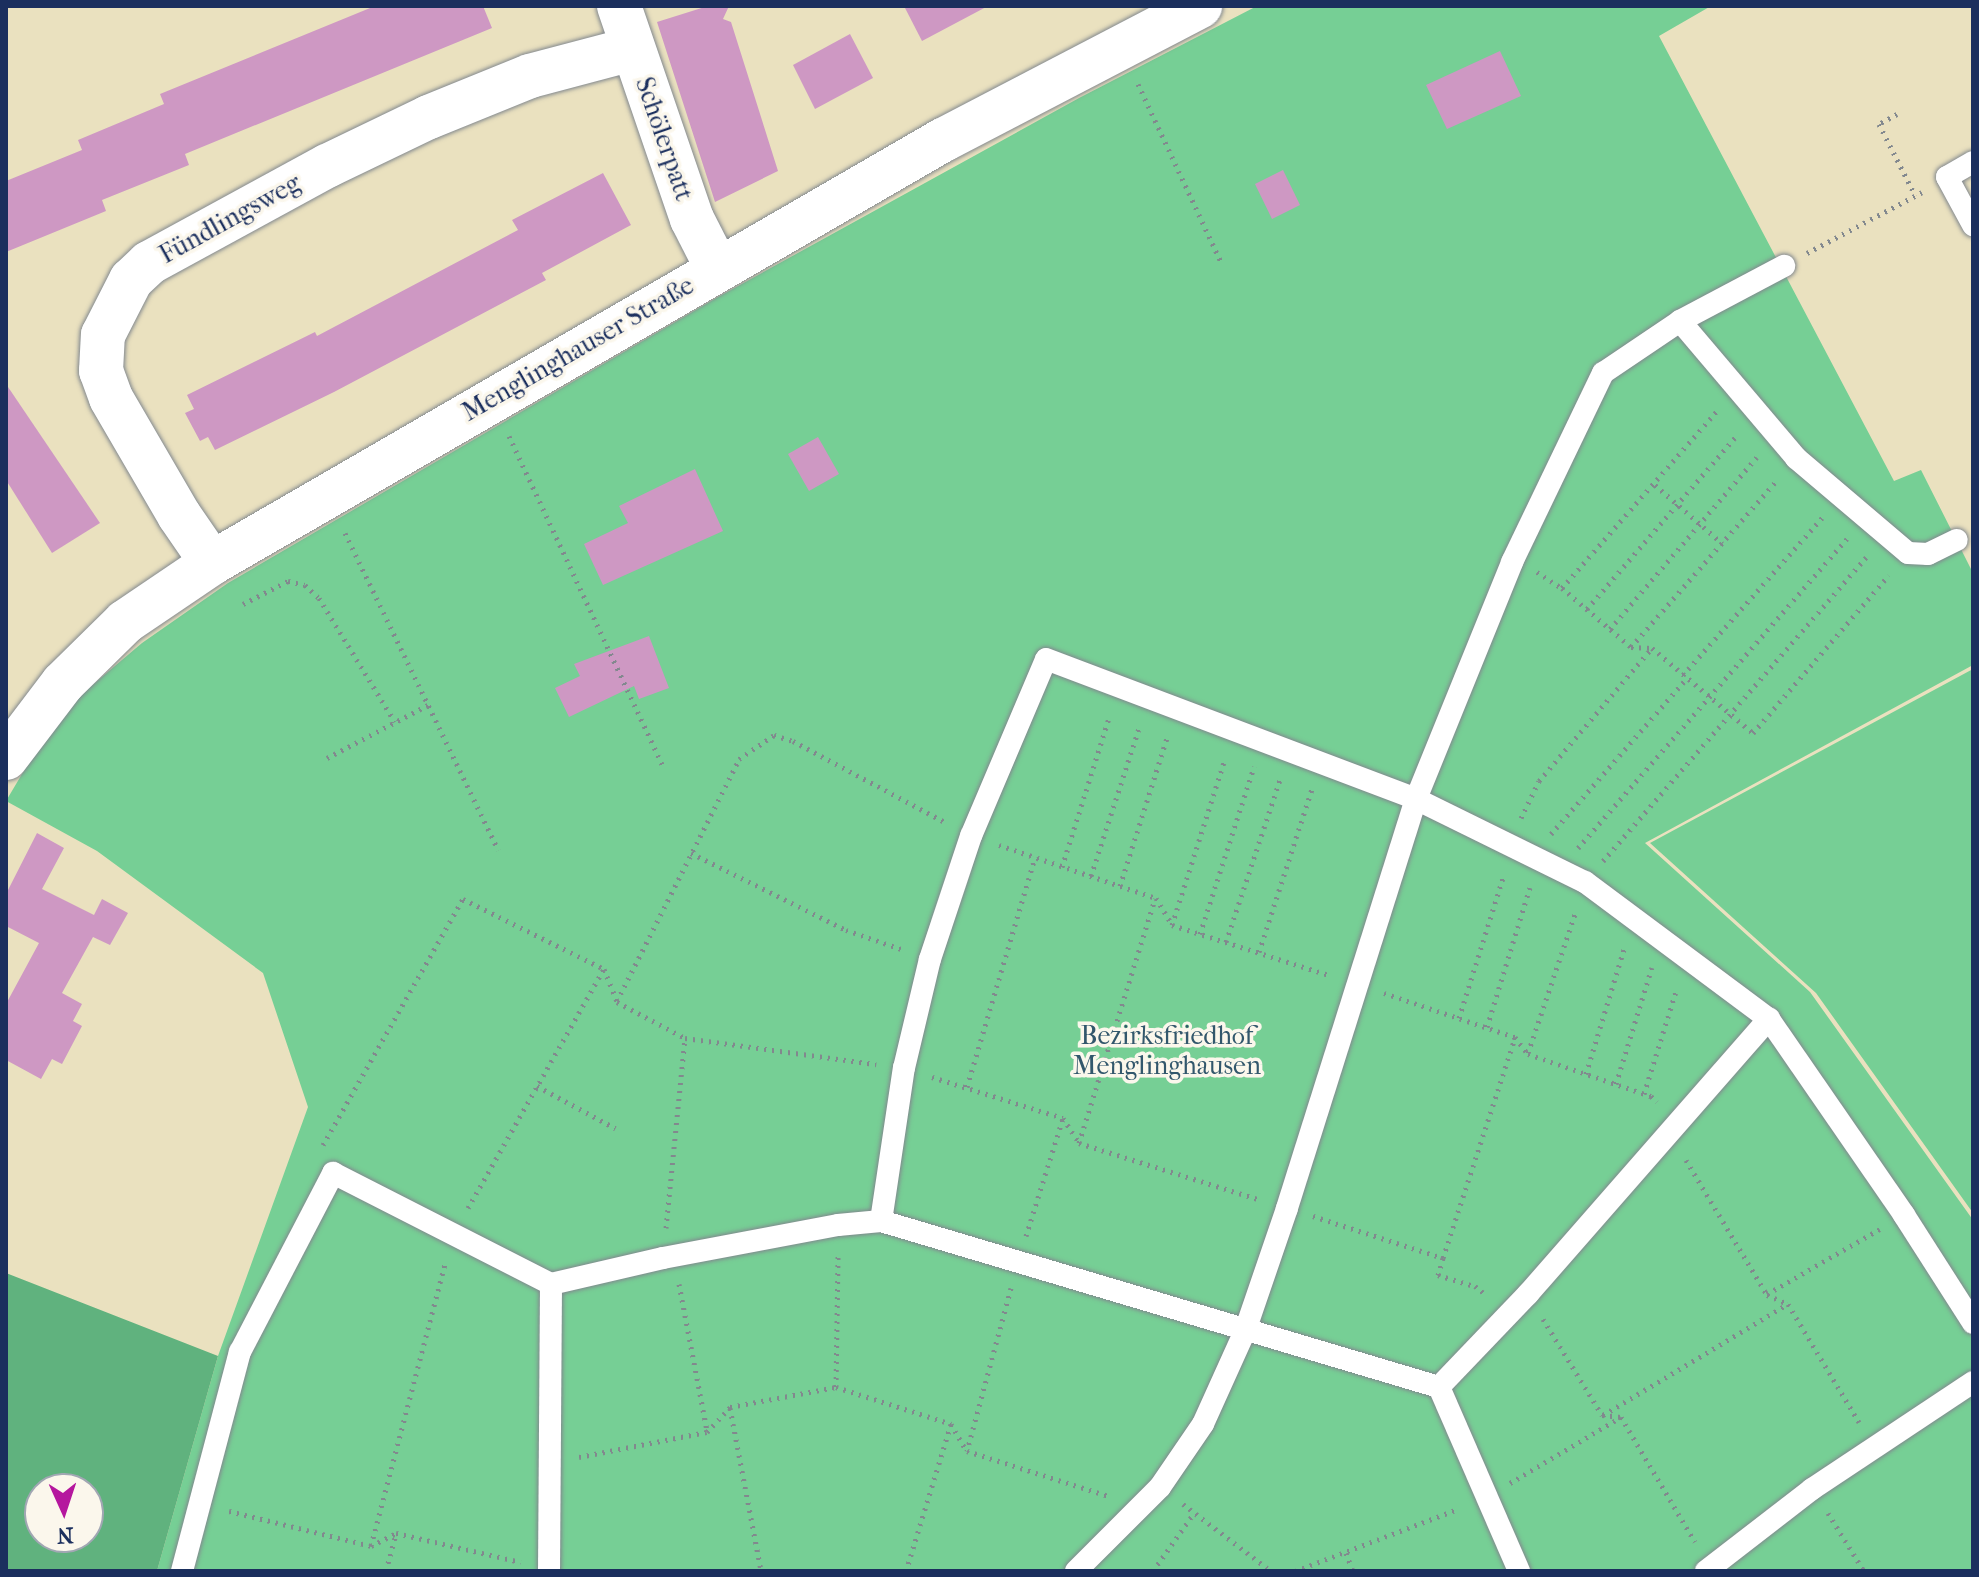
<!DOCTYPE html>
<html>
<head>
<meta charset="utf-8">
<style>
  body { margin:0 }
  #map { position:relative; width:1979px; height:1577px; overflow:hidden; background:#eae1bf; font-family:"IM FELL French Canon",serif }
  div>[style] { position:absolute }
  .green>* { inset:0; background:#76cf95 }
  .forest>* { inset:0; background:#60b27e }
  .building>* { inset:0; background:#ce98c3 }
  .path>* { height:5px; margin-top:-2.5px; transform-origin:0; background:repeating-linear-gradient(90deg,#82888e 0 2px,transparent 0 8px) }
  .roads { filter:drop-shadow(0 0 2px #82888e) drop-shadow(0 0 2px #82888e) }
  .lane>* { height:22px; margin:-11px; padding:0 11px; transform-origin:11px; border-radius:11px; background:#fff }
  .street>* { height:44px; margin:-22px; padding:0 22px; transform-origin:22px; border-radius:22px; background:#fff }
  .secondary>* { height:44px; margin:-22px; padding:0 22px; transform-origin:22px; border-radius:22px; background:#fff }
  span { translate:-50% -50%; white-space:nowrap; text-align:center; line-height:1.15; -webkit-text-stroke:7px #fbf7ec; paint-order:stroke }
  .street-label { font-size:26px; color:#1b2f5e }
  .park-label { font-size:26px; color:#32576c }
  .frame { position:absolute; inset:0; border:8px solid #1b2f5e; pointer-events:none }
  .north { position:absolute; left:24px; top:1473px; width:80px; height:80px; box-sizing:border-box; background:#fbf7ec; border:2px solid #a1a7b3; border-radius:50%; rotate:177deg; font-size:22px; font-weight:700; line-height:32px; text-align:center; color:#1b2f5e }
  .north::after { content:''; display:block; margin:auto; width:28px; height:36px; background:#b5179e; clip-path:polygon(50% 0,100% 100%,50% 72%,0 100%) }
</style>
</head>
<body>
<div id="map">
  <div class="green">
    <div style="clip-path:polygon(1257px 6px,1711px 6px,1659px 36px,1894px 481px,1921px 470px,1973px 573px,1973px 665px,1645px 843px,1810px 992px,1973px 1220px,1973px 1571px,157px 1571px,218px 1356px,308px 1107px,263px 973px,97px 851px,6px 801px,38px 747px,83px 693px,142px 643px,228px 583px,718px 297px,1079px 98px)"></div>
    <div style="clip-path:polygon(1973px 669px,1973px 1213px,1816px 993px,1650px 843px)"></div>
  </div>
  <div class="forest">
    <div style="clip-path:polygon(evenodd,6px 1273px,218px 1356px,157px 1571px,6px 1571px,6px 1273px,40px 1489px,88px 1489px,88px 1537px,40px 1537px,40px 1489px)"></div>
  </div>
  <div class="building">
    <div style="clip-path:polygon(375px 6px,483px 6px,492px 28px,185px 154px,189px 165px,102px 200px,106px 211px,6px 252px,6px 181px,82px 150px,78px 140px,164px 104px,160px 94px)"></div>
    <div style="clip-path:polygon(708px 6px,729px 6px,723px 19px,731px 22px,778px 171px,715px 202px,657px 22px)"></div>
    <div style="clip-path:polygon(904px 6px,988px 6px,922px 41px)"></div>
    <div style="clip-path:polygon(850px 34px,873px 78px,815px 109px,793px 65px)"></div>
    <div style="clip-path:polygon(1500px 51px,1521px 96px,1447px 129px,1426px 85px)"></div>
    <div style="clip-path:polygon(1283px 170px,1300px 205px,1272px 219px,1255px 184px)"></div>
    <div style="clip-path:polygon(603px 173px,631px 225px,542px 273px,546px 280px,334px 392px,215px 450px,208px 437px,200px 441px,185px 413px,194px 409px,187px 395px,315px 332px,317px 336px,518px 230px,512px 220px)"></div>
    <div style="clip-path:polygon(6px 384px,100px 523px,52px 553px,6px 480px)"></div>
    <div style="clip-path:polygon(818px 437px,839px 474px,809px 491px,788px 454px)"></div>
    <div style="clip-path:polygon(695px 469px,723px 531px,603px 585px,584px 544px,628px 523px,619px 506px)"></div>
    <div style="clip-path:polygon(649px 636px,669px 688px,639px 699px,634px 686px,569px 717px,555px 688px,580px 676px,574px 664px)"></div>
    <div style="clip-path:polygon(37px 833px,64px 848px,42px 889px,94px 915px,102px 899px,128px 913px,110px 945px,93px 937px,62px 993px,82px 1004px,73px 1021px,82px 1026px,62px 1064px,52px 1059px,41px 1079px,6px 1060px,6px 1004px,39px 943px,6px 926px,6px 894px)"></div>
  </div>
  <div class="path">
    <div style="left:1138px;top:84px;width:196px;rotate:65deg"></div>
    <div style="left:1897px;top:114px;width:21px;rotate:151deg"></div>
    <div style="left:1879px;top:124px;width:80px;rotate:63.1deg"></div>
    <div style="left:1807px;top:253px;width:130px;rotate:-27.9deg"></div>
    <div style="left:509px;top:436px;width:367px;rotate:65deg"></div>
    <div style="left:1655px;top:485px;width:89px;rotate:40.9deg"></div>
    <div style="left:345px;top:533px;width:352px;rotate:64.2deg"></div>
    <div style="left:1537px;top:572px;width:30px;rotate:33deg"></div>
    <div style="left:1562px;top:588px;width:91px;rotate:40.5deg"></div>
    <div style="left:1631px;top:647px;width:21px;rotate:3deg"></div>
    <div style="left:1652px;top:648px;width:132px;rotate:40.1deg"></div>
    <div style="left:1753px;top:733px;width:208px;rotate:-49.3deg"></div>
    <div style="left:1562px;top:588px;width:235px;rotate:-48.8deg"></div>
    <div style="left:243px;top:604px;width:51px;rotate:-27.1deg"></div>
    <div style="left:288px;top:581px;width:17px;rotate:13deg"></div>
    <div style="left:305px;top:585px;width:19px;rotate:43deg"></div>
    <div style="left:319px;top:598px;width:145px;rotate:58.5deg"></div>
    <div style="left:1587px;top:609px;width:231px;rotate:-49.2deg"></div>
    <div style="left:1610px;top:629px;width:226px;rotate:-49.5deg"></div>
    <div style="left:1631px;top:647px;width:222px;rotate:-48.8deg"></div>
    <div style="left:1683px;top:675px;width:210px;rotate:-48.5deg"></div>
    <div style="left:327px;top:758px;width:114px;rotate:-27.7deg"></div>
    <div style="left:1521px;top:818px;width:41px;rotate:-64.1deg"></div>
    <div style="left:1539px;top:781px;width:173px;rotate:-49.7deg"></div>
    <div style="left:1551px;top:834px;width:207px;rotate:-48.9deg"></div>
    <div style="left:999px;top:845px;width:166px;rotate:18.7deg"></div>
    <div style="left:1156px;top:898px;width:31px;rotate:59deg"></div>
    <div style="left:1172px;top:925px;width:165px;rotate:17.7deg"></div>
    <div style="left:1578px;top:848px;width:410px;rotate:-49deg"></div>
    <div style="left:691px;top:853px;width:173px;rotate:26.4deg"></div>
    <div style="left:846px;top:930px;width:58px;rotate:19.1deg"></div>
    <div style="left:1603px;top:861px;width:402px;rotate:-49.1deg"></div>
    <div style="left:1062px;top:867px;width:159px;rotate:-72.5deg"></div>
    <div style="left:1091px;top:876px;width:159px;rotate:-72deg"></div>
    <div style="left:1120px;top:886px;width:158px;rotate:-72.4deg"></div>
    <div style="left:1172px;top:925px;width:174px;rotate:-72.3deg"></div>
    <div style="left:1200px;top:934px;width:176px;rotate:-72.1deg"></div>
    <div style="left:1226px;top:942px;width:171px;rotate:-71.6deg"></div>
    <div style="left:1259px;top:952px;width:171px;rotate:-72deg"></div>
    <div style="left:1384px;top:993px;width:138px;rotate:18.6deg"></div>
    <div style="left:1515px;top:1037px;width:21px;rotate:53deg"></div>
    <div style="left:1528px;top:1054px;width:130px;rotate:18.9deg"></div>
    <div style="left:1651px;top:1096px;width:8px;rotate:45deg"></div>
    <div style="left:617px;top:1001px;width:271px;rotate:-63.2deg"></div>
    <div style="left:739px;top:759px;width:42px;rotate:-34.4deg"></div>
    <div style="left:774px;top:735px;width:20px;rotate:18deg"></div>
    <div style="left:793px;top:741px;width:172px;rotate:28.1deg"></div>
    <div style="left:1459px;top:1018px;width:151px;rotate:-72.6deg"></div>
    <div style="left:1487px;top:1027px;width:146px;rotate:-72.9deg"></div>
    <div style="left:1528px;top:1053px;width:150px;rotate:-71.3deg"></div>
    <div style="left:1586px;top:1074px;width:131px;rotate:-73.1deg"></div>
    <div style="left:932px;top:1077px;width:137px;rotate:17.4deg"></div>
    <div style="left:1063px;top:1118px;width:30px;rotate:57deg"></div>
    <div style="left:1079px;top:1143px;width:191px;rotate:17.4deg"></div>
    <div style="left:1616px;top:1084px;width:122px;rotate:-72.9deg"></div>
    <div style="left:537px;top:1086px;width:89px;rotate:28.3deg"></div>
    <div style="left:967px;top:1087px;width:240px;rotate:-73.5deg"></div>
    <div style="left:1644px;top:1094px;width:111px;rotate:-72.7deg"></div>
    <div style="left:1079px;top:1143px;width:256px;rotate:-72.7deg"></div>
    <div style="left:323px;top:1145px;width:283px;rotate:-60.4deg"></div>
    <div style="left:463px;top:899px;width:157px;rotate:26.4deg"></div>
    <div style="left:604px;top:969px;width:35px;rotate:68deg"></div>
    <div style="left:617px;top:1002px;width:77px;rotate:27.9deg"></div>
    <div style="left:685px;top:1038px;width:193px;rotate:7.8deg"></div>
    <div style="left:1686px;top:1160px;width:157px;rotate:59deg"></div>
    <div style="left:1767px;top:1295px;width:23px;rotate:23deg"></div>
    <div style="left:1788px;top:1304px;width:138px;rotate:59deg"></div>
    <div style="left:468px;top:1208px;width:274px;rotate:-60.4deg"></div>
    <div style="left:1313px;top:1216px;width:137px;rotate:17.9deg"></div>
    <div style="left:1443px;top:1258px;width:18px;rotate:106deg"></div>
    <div style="left:1438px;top:1275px;width:39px;rotate:17deg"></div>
    <div style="left:1475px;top:1286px;width:13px;rotate:39deg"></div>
    <div style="left:666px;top:1228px;width:191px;rotate:-84.3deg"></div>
    <div style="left:1026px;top:1236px;width:124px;rotate:-72.6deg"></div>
    <div style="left:1443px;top:1258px;width:231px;rotate:-71.9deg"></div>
    <div style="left:679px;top:1284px;width:150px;rotate:79.2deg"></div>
    <div style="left:1011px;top:1288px;width:169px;rotate:105.1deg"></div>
    <div style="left:967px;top:1451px;width:149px;rotate:17.6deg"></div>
    <div style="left:1767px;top:1294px;width:130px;rotate:-29.9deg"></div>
    <div style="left:1543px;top:1319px;width:113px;rotate:58.4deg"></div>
    <div style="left:1602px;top:1415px;width:19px;rotate:6deg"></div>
    <div style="left:1621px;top:1417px;width:145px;rotate:59.4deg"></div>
    <div style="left:836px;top:1387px;width:131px;rotate:-89.1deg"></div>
    <div style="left:730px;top:1408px;width:166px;rotate:79.2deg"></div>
    <div style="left:1603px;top:1415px;width:216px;rotate:-31deg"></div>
    <div style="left:951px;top:1424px;width:30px;rotate:60deg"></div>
    <div style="left:579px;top:1457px;width:130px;rotate:-11.1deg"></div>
    <div style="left:707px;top:1432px;width:34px;rotate:-47deg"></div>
    <div style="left:730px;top:1407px;width:108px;rotate:-10.7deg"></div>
    <div style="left:836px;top:1387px;width:121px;rotate:17.8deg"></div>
    <div style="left:951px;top:1424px;width:154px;rotate:107deg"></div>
    <div style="left:1510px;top:1483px;width:129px;rotate:-30.7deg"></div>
    <div style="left:1183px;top:1504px;width:111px;rotate:37.3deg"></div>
    <div style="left:229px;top:1511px;width:146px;rotate:13.8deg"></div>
    <div style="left:371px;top:1546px;width:28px;rotate:-27deg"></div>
    <div style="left:1828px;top:1513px;width:68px;rotate:58.2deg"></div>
    <div style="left:371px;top:1546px;width:295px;rotate:-75.3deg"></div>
    <div style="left:1346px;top:1553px;width:19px;rotate:69deg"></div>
    <div style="left:386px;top:1571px;width:39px;rotate:-75deg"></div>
    <div style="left:396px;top:1533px;width:128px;rotate:13.1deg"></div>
    <div style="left:1153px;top:1571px;width:71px;rotate:-54.7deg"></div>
    <div style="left:1295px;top:1571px;width:174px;rotate:-20.8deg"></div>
  </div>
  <div class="roads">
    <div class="lane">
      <div style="left:1973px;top:162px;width:30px;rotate:150deg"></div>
      <div style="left:1947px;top:177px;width:55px;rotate:61.6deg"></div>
      <div style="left:1680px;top:321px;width:180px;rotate:49.7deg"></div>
      <div style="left:1796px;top:458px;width:147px;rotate:40.3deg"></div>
      <div style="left:1908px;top:553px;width:20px;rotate:3deg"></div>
      <div style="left:1928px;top:554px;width:32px;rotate:-26deg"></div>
      <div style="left:881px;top:1221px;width:155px;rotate:-81.5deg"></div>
      <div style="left:904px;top:1068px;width:112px;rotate:-76.6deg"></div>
      <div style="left:930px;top:959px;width:130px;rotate:-71.6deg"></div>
      <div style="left:971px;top:836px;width:192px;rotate:-67deg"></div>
      <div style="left:1046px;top:659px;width:396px;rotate:20.7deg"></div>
      <div style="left:1416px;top:799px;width:188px;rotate:26.2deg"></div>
      <div style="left:1585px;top:882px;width:229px;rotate:36.7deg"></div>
      <div style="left:1769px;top:1019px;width:238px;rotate:55.4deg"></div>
      <div style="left:1904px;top:1215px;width:128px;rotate:57.4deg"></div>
      <div style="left:1439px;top:1387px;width:129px;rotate:-46.3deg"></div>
      <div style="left:1528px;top:1294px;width:366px;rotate:-48.8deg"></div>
      <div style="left:182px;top:1571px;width:227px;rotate:-75.2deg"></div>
      <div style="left:240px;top:1352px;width:202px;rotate:-62.5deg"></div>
      <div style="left:333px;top:1173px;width:245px;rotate:27deg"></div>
      <div style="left:551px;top:1284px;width:115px;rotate:-13.1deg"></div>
      <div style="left:663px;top:1258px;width:178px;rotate:-10.7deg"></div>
      <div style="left:838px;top:1225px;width:43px;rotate:-5.3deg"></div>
      <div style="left:881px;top:1221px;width:582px;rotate:16.57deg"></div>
      <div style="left:1439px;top:1387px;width:201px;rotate:66.5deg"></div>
      <div style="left:549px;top:1571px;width:287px;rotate:-89.6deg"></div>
      <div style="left:1076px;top:1571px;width:119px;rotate:-45deg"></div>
      <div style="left:1160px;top:1487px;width:76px;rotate:-55.7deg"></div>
      <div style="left:1203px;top:1424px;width:102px;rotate:-65.7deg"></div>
      <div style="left:1245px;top:1331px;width:130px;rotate:-71.1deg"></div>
      <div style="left:1287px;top:1208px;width:429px;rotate:-72.5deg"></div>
      <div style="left:1416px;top:799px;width:256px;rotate:-67.9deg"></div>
      <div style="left:1512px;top:562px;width:210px;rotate:-64.3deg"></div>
      <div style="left:1603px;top:373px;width:93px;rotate:-34deg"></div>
      <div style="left:1680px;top:321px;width:118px;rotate:-27.9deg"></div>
      <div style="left:1706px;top:1571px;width:134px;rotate:-37.7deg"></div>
      <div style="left:1812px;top:1489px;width:193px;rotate:-33.6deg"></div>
    </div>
    <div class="street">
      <div style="left:619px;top:6px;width:225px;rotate:71.1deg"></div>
      <div style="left:692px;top:219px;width:55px;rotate:63deg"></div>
      <div style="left:212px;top:563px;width:58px;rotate:-124.5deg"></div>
      <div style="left:179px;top:515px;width:135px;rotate:-120.2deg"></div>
      <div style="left:111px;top:398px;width:29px;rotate:-110deg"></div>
      <div style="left:101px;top:371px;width:36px;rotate:-87deg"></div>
      <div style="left:103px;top:335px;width:62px;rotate:-63deg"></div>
      <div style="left:131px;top:280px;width:25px;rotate:-43deg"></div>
      <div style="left:149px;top:263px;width:203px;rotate:-28.6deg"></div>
      <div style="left:327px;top:166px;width:113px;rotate:-25.7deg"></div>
      <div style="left:429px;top:117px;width:109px;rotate:-22.1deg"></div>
      <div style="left:530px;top:76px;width:106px;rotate:-14.8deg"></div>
    </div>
    <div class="secondary">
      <div style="left:6px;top:758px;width:94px;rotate:-52.8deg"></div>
      <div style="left:63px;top:683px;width:87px;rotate:-44.5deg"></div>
      <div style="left:125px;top:622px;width:105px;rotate:-34.1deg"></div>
      <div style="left:212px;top:563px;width:845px;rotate:-30.06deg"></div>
      <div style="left:943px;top:140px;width:290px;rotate:-27.5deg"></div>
    </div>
  </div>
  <div class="street-label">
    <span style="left:664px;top:139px;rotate:71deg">Schölerpatt</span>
    <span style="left:230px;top:219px;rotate:-29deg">Fündlingsweg</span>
    <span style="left:578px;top:349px;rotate:-30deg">Menglinghauser Straße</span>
  </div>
  <div class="park-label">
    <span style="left:1167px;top:1051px">Bezirksfriedhof<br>Menglinghausen</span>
  </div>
  <div class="frame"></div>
  <div class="north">N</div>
</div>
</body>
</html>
